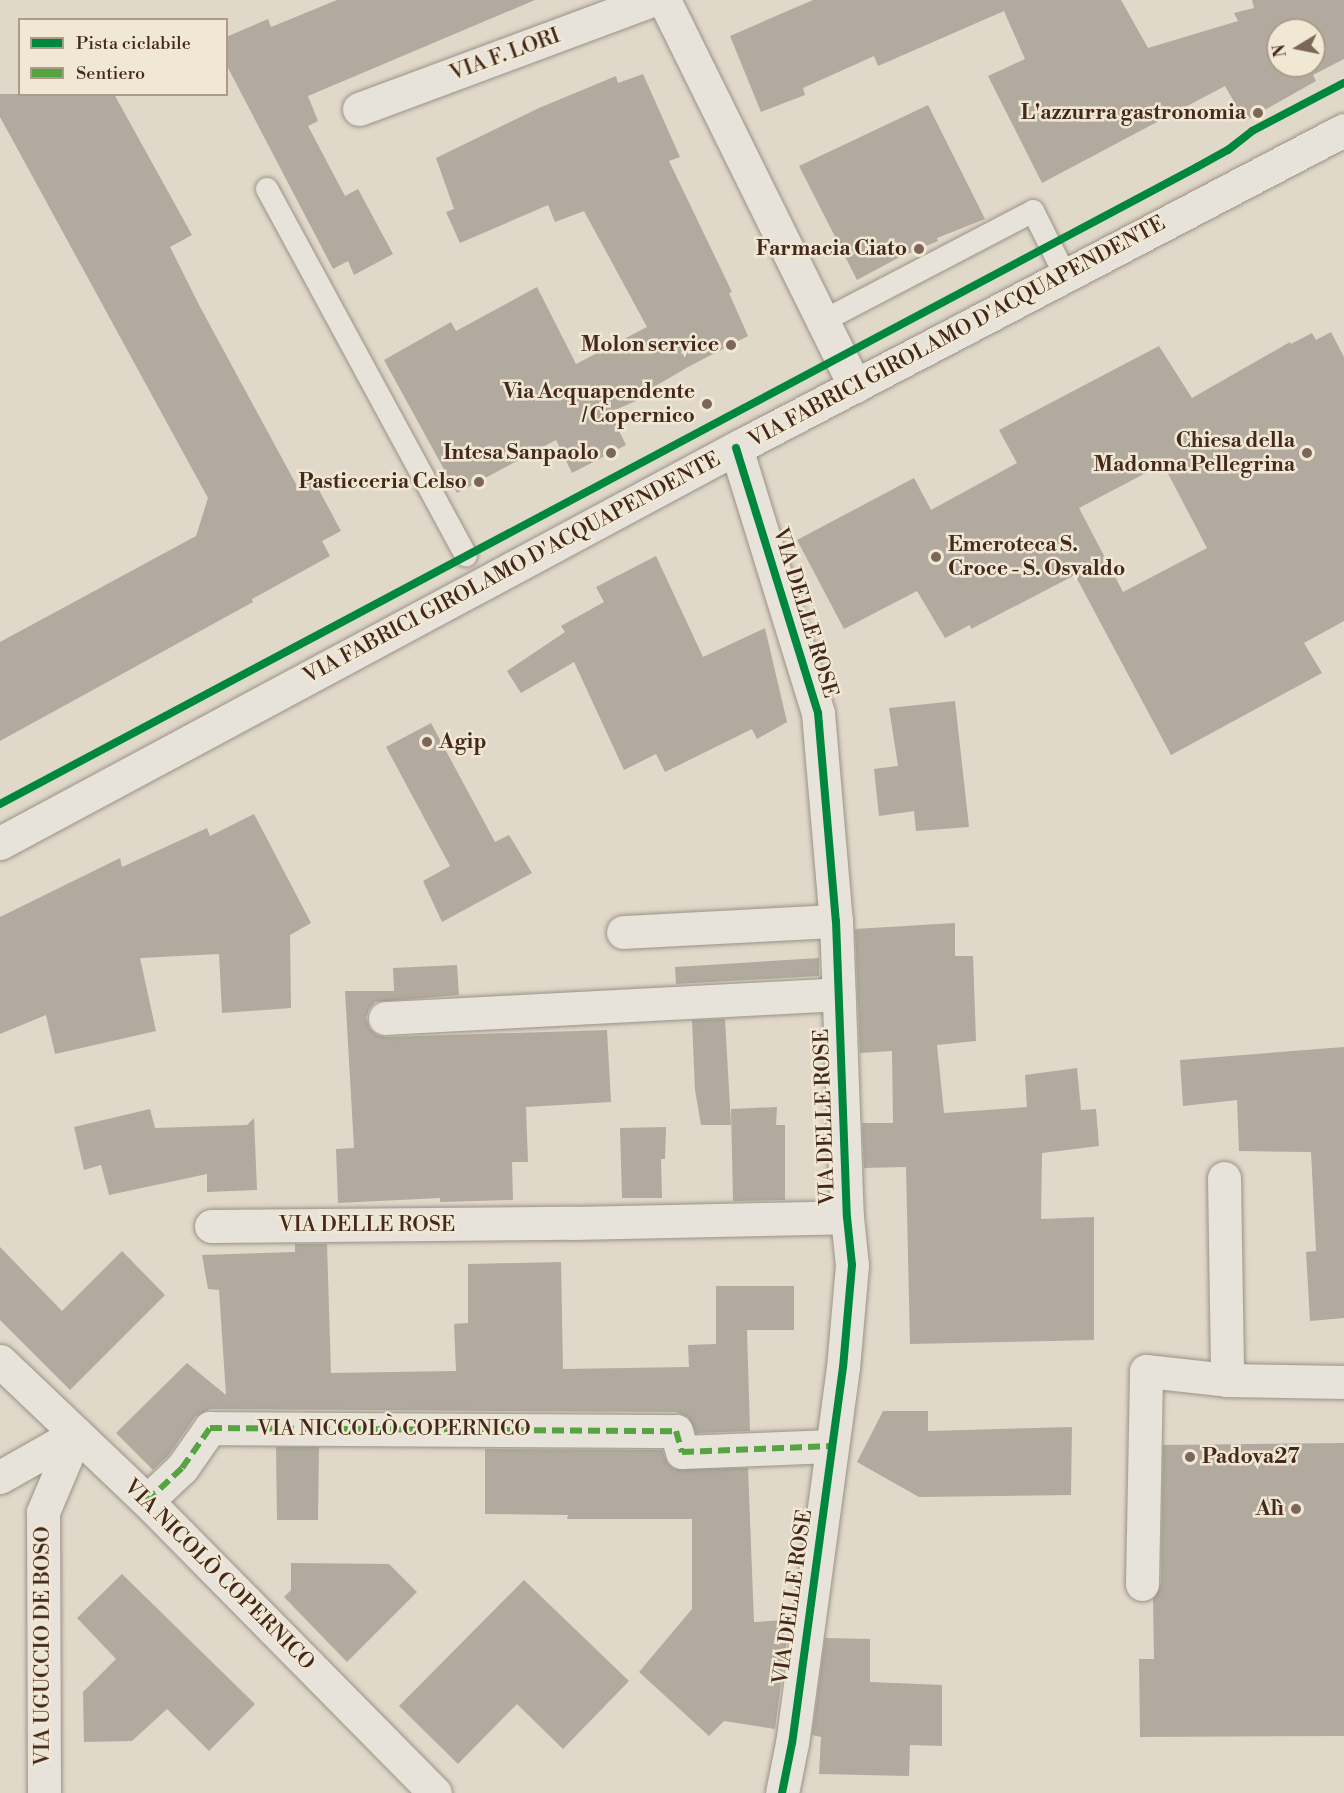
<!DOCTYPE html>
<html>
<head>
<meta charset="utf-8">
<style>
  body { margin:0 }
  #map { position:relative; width:1344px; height:1793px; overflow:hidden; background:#e0d8c8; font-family:"Libre Bodoni",serif }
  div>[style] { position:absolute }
  .building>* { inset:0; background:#b2aa9f }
  .roads { filter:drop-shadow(0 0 2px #9a9287) drop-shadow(0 0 2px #9a9287) }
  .service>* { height:22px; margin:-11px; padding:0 11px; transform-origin:11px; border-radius:11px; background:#e7e2da }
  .pedestrian>* { height:33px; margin:-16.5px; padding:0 16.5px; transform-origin:16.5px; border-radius:16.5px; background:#e7e2da }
  .minor>* { height:33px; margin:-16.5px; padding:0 16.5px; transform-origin:16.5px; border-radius:16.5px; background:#e7e2da }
  .secondary>* { height:33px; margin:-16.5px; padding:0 16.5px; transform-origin:16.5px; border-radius:16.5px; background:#e7e2da }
  .quiet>* { height:6px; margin-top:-3px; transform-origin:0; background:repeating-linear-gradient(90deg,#55a341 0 12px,transparent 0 18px) }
  .cycleway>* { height:8px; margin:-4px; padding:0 4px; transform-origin:4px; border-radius:4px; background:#00873e }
  .dots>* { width:16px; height:16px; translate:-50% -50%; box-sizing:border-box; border:3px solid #f1e8d4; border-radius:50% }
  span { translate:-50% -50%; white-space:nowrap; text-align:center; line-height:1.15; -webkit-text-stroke:5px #f1e8d4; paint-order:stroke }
  .street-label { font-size:21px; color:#44281d }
  .poi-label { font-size:21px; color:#44281d; font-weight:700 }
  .right { translate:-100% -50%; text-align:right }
  .left { translate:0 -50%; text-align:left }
  .legend { position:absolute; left:18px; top:18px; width:210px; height:78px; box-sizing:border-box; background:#f1e8d4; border:2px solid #ac9b8b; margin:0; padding:8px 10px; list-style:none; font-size:18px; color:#44281d }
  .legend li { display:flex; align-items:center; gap:12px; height:30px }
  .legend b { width:30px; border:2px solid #ac9b8b }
  .north { position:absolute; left:1266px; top:18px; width:60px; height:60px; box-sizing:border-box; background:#f1e8d4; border:2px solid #ac9b8b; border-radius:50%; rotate:260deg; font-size:16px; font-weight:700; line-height:24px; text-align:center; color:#44281d }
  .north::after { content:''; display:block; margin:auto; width:21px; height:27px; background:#7b6659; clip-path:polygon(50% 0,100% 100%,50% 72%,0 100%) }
</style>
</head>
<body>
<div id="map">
  <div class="building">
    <div style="clip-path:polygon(337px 0,535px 0,308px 96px,318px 121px,308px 126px,345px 196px,358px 189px,393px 254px,354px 275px,348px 261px,333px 269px,226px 64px,226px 37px,268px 19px,271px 27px)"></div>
    <div style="clip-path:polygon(evenodd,813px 0,1121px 0,1148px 48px,1238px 21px,1234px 13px,1254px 8px,1252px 0,1344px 0,1344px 59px,1313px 75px,1316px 81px,1245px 121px,1225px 86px,1042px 183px,988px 76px,1025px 59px,1004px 11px,878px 66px,874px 56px,803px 88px,805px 95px,761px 112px,730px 36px,813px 0,1278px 30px,1314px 30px,1314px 66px,1278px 66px,1278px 30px)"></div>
    <div style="clip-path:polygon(643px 74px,680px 157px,669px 161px,732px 292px,729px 293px,748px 336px,688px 367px,635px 398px,636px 401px,610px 412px,626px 445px,572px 473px,556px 440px,457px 493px,384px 360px,451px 322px,456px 331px,537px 287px,576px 364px,647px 327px,584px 211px,555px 222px,548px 205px,460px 243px,446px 212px,454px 209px,436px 158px,539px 108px,616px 76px,618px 83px)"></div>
    <div style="clip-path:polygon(0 94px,114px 94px,192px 235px,170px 247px,199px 305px,297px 486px,312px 477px,341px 531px,322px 541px,330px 556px,252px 599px,253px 602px,0 741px,0 642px,196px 536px,208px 498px,0 117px)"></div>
    <div style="clip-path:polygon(928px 105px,985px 219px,937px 238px,938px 241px,898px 258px,857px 280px,799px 166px)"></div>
    <div style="clip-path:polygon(evenodd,1331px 332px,1344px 357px,1344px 621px,1304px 643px,1322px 673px,1171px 755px,1075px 575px,971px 629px,970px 625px,945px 638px,917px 591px,844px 629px,797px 540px,914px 478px,931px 510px,1017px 463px,999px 430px,1159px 346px,1192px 398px,1290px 342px,1291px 344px,1312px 333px,1316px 340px,1331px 332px,1163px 464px,1207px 548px,1123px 592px,1079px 508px,1163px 464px)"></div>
    <div style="clip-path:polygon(656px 556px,703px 657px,765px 628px,787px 722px,757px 739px,752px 729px,665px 772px,656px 754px,624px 770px,574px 662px,521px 693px,507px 671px,565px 632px,561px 626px,604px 602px,596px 587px)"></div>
    <div style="clip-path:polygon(955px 701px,969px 827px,916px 831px,914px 811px,879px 816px,874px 769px,898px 766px,889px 708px)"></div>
    <div style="clip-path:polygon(431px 723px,495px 842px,509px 835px,532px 873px,442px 922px,423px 881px,450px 866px,386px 747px)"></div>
    <div style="clip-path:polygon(254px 814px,311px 923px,290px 935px,291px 1008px,222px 1013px,219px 954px,140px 958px,156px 1031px,55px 1054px,46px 1015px,0 1034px,0 917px,120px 858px,122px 867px,207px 828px,210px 836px)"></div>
    <div style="clip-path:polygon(955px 923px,955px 956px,973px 956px,976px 1041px,937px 1045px,944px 1113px,1027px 1107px,1025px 1075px,1077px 1068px,1081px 1110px,1096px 1109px,1099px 1146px,1042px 1153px,1041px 1219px,1094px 1217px,1094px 1340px,910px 1344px,906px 1167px,864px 1168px,862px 1123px,893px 1123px,892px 1051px,860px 1053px,855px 929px)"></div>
    <div style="clip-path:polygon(819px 958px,819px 976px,676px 984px,675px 967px)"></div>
    <div style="clip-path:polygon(457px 965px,459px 995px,375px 1002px,369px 1009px,366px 1018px,370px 1029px,377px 1035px,386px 1037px,607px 1030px,611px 1102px,526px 1107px,528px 1162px,512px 1162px,513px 1200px,440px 1202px,440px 1198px,338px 1203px,336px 1149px,354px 1148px,345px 991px,394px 991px,393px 968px)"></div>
    <div style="clip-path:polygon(725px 1019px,731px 1125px,701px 1125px,695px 1090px,692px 1020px)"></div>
    <div style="clip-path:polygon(1344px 1047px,1344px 1318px,1310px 1321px,1306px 1252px,1316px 1251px,1311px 1152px,1239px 1151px,1237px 1100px,1183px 1106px,1180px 1060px)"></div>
    <div style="clip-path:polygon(777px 1107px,776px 1125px,785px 1125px,785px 1200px,733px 1201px,731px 1109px)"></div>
    <div style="clip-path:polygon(150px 1109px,155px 1128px,247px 1125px,254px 1118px,257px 1190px,207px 1192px,207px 1174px,109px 1195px,101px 1165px,84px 1170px,74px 1127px)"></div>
    <div style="clip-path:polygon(666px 1127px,665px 1159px,661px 1159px,662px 1198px,622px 1198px,620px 1128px)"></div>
    <div style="clip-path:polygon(295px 1244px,327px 1244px,331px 1373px,456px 1371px,454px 1324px,468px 1323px,468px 1264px,561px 1262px,563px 1369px,689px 1367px,688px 1345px,716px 1344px,716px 1286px,794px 1286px,794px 1330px,747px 1330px,750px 1431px,696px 1433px,688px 1417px,676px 1412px,210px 1409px,195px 1417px,168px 1456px,153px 1470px,116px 1433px,187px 1363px,226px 1395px,219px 1290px,208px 1289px,202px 1255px,295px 1252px)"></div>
    <div style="clip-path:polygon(0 1247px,62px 1311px,122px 1251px,165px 1295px,70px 1390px,0 1320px)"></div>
    <div style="clip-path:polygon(883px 1411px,928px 1411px,928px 1431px,1072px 1427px,1071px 1495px,919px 1497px,857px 1462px)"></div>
    <div style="clip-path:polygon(1344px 1443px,1344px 1736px,1140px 1737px,1139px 1659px,1154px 1659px,1153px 1598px,1161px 1584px,1163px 1445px)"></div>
    <div style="clip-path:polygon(276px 1447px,319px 1447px,318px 1520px,277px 1520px)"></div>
    <div style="clip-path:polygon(485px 1449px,662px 1450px,668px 1464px,675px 1469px,748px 1468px,754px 1622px,786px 1620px,783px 1638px,787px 1638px,775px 1729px,724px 1721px,709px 1736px,639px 1672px,692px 1609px,692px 1519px,567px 1519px,568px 1515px,485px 1514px)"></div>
    <div style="clip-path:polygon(291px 1563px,389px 1564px,417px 1592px,347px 1662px,284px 1597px,291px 1590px)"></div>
    <div style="clip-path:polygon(122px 1574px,255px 1704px,209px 1751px,167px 1709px,132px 1741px,84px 1742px,83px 1692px,116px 1659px,77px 1618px)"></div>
    <div style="clip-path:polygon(524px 1580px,629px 1681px,563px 1749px,517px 1704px,458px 1764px,399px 1706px)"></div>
    <div style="clip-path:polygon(825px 1638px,870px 1639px,870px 1682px,942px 1685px,942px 1746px,910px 1745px,909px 1776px,819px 1774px,821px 1737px,812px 1735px)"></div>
  </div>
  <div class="roads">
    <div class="service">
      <div style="left:267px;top:189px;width:417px;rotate:61.5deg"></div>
      <div style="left:823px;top:321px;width:237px;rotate:-27.6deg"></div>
      <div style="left:1033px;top:211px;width:72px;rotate:63.4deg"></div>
    </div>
    <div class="pedestrian">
      <div style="left:147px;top:1501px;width:48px;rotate:-43.3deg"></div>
      <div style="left:182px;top:1468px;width:49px;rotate:-55deg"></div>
      <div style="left:210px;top:1428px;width:466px;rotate:0.4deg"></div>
      <div style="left:676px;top:1431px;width:22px;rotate:74deg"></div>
      <div style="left:682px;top:1452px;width:150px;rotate:-2.3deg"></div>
    </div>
    <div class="minor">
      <div style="left:664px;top:0;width:431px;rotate:63.7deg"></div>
      <div style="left:359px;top:109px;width:313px;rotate:-20.4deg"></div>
      <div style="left:736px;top:448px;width:277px;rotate:72.8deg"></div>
      <div style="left:818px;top:713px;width:209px;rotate:85.1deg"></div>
      <div style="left:836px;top:921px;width:296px;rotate:87.9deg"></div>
      <div style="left:847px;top:1217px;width:48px;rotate:84.1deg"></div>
      <div style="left:852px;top:1265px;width:102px;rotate:95deg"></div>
      <div style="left:843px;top:1367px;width:379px;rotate:97.7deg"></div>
      <div style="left:792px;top:1743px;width:51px;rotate:101.3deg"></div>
      <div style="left:623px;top:932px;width:213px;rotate:-3deg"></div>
      <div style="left:385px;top:1018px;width:454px;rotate:-3deg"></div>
      <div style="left:1224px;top:1178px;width:202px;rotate:89.1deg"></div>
      <div style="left:1227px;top:1380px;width:117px;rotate:1deg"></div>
      <div style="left:211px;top:1226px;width:361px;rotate:-0.5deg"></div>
      <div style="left:572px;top:1223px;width:275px;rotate:-1.2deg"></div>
      <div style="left:0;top:1361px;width:203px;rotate:43.6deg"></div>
      <div style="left:147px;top:1501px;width:410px;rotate:45.4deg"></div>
      <div style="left:0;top:1477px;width:87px;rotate:-29.5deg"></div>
      <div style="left:1142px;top:1584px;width:213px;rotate:-88.9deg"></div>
      <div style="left:1146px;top:1371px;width:81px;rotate:6.3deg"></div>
      <div style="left:44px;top:1793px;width:281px;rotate:-90.2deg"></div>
      <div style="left:43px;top:1512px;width:85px;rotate:-67.1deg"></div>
    </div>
    <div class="secondary">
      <div style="left:0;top:843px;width:835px;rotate:-28.22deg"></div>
      <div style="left:736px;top:448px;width:686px;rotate:-27.61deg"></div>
    </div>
  </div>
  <div class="quiet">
    <div style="left:147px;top:1501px;width:48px;rotate:-43.3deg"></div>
    <div style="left:182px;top:1468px;width:49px;rotate:-55deg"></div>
    <div style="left:210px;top:1428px;width:466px;rotate:0.4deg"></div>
    <div style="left:676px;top:1431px;width:22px;rotate:74deg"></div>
    <div style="left:682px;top:1452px;width:150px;rotate:-2.3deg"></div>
  </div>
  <div class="cycleway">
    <div style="left:736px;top:448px;width:277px;rotate:72.8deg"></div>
    <div style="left:818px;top:713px;width:209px;rotate:85.1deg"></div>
    <div style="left:836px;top:921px;width:296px;rotate:87.9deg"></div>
    <div style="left:847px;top:1217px;width:48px;rotate:84.1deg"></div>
    <div style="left:852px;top:1265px;width:102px;rotate:95deg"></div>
    <div style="left:843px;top:1367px;width:379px;rotate:97.7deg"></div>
    <div style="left:792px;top:1743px;width:51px;rotate:101.3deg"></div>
    <div style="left:0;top:804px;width:1356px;rotate:-28.02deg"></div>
    <div style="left:1197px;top:167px;width:35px;rotate:-29deg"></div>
    <div style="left:1228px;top:150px;width:31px;rotate:-38deg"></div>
    <div style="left:1252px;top:131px;width:104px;rotate:-27.6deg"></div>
  </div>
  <div class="dots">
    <div style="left:1258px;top:113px;background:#7b6659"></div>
    <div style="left:919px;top:249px;background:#7b6659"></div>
    <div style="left:731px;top:345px;background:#7b6659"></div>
    <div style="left:707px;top:404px;background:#7b6659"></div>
    <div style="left:611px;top:453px;background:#7b6659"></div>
    <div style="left:1307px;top:453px;background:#7b6659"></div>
    <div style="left:479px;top:482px;background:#7b6659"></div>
    <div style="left:936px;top:557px;background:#7b6659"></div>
    <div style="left:427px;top:742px;background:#7b6659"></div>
    <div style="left:1190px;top:1457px;background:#7b6659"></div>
    <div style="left:1296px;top:1509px;background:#7b6659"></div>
  </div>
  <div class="street-label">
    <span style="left:505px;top:55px;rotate:-20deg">VIA F. LORI</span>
    <span style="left:957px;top:332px;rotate:-28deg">VIA FABRICI GIROLAMO D'ACQUAPENDENTE</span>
    <span style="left:512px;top:568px;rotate:-28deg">VIA FABRICI GIROLAMO D'ACQUAPENDENTE</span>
    <span style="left:805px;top:613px;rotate:73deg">VIA DELLE ROSE</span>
    <span style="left:825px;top:1117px;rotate:-92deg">VIA DELLE ROSE</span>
    <span style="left:367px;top:1225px">VIA DELLE ROSE</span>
    <span style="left:394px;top:1429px">VIA NICCOLÒ COPERNICO</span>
    <span style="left:219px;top:1575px;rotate:45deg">VIA NICOLÒ COPERNICO</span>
    <span style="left:793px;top:1597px;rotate:-82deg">VIA DELLE ROSE</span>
    <span style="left:43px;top:1646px;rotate:-90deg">VIA UGUCCIO DE BOSO</span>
  </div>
  <div class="poi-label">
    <span class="right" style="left:1246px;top:113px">L'azzurra gastronomia</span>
    <span class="right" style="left:907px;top:249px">Farmacia Ciato</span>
    <span class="right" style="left:719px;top:345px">Molon service</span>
    <span class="right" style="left:695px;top:404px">Via Acquapendente<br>/ Copernico</span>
    <span class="right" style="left:1295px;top:453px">Chiesa della<br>Madonna Pellegrina</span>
    <span class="right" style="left:599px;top:453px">Intesa Sanpaolo</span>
    <span class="right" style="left:467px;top:482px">Pasticceria Celso</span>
    <span class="left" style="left:948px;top:557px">Emeroteca S.<br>Croce - S. Osvaldo</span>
    <span class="left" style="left:439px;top:742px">Agip</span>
    <span class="left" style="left:1202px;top:1457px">Padova27</span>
    <span class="right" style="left:1284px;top:1509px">Alì</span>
  </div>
  <ul class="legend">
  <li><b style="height:8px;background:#00873e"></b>Pista ciclabile</li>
  <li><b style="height:8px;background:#55a341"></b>Sentiero</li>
  </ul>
  <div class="north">N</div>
</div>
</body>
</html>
